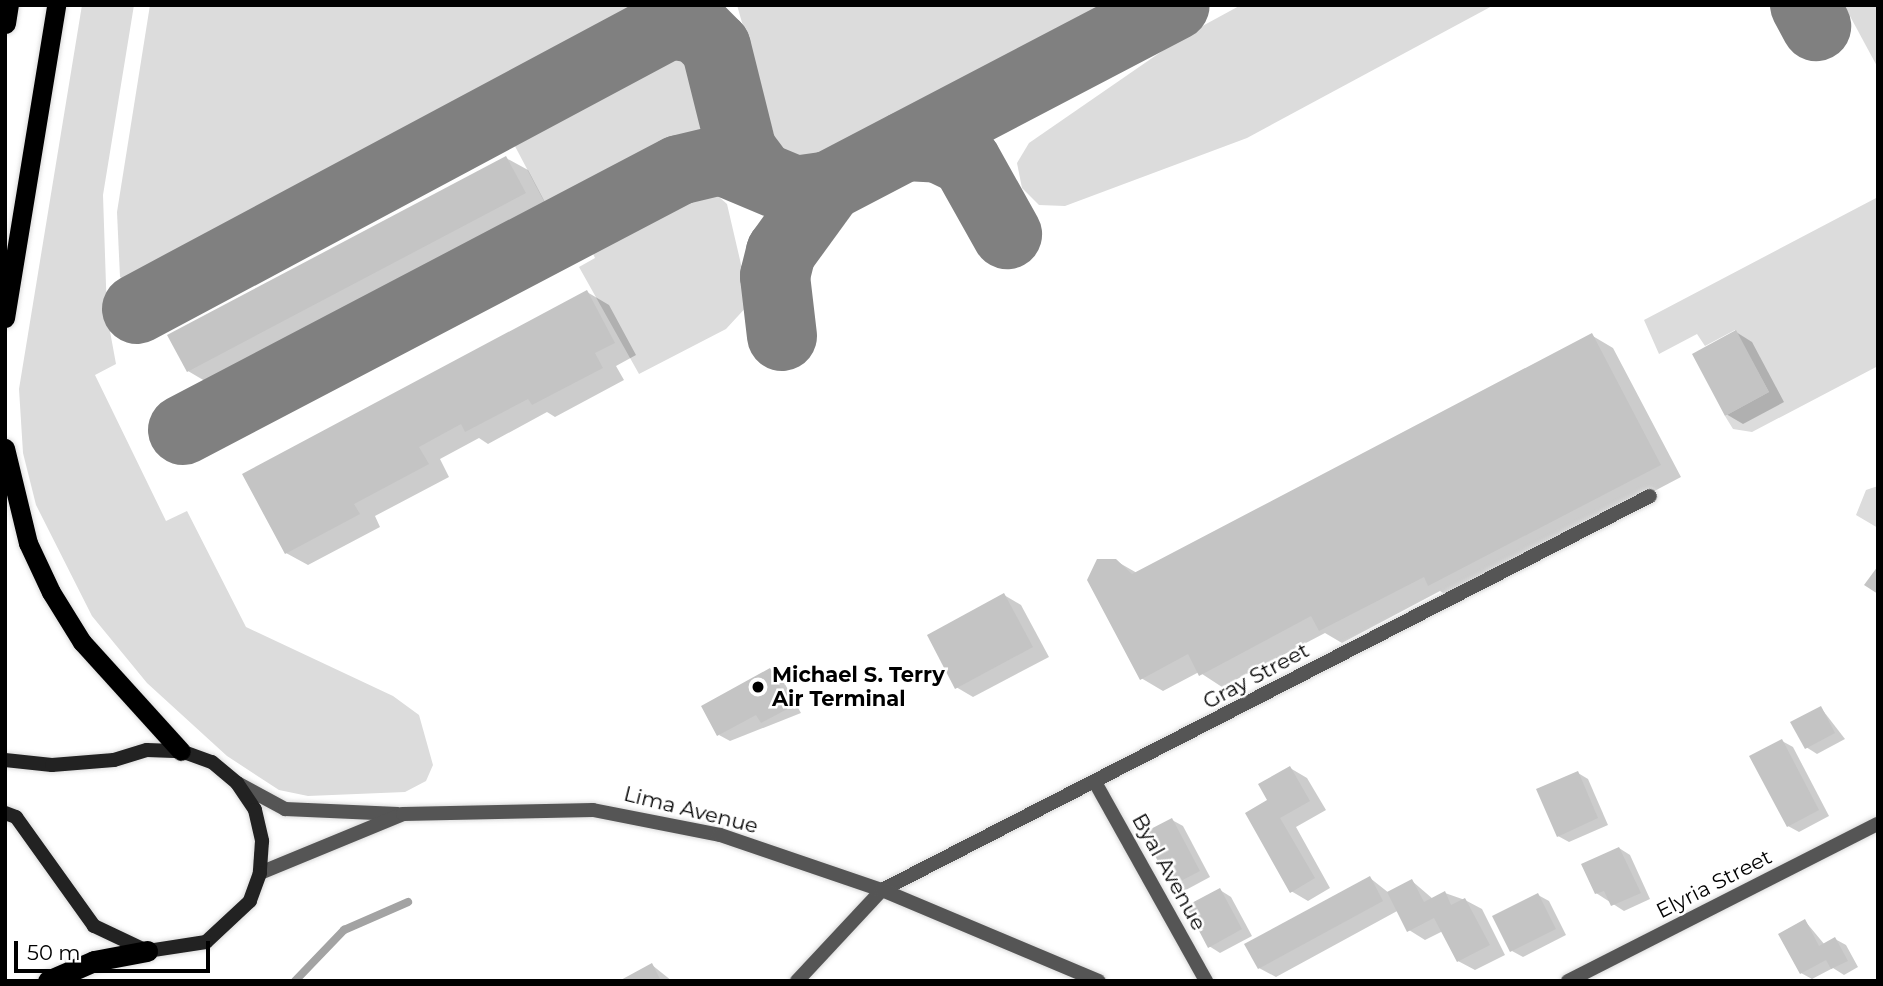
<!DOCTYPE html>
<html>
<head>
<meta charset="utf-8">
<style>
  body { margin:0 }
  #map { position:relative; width:1883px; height:986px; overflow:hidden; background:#fff; font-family:Montserrat,sans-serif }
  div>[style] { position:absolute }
  .green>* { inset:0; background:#dcdcdc }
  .shadow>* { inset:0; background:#0003 }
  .stream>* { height:8px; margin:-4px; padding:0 4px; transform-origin:4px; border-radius:4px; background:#a3a3a3 }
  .taxiway>* { height:70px; margin:-35px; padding:0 35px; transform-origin:35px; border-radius:35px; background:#808080 }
  .building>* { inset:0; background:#c4c4c4 }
  .roads { filter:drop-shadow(0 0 2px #dbdbdb) drop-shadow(0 0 2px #dbdbdb) }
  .minor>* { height:14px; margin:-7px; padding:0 7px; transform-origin:7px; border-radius:7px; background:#555 }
  .tertiary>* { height:14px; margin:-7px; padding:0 7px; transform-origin:7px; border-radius:7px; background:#555 }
  .secondary>* { height:14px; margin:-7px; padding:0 7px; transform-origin:7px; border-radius:7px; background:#222 }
  .trunk>* { height:19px; margin:-9.5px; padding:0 9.5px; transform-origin:9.5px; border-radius:9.5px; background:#000 }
  .motorway>* { height:21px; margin:-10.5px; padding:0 10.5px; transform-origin:10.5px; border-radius:10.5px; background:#000 }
  .dots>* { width:19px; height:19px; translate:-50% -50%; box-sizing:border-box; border:4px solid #fff; border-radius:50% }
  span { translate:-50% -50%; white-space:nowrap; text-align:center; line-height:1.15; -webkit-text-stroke:5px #fff; paint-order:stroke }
  .poi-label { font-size:21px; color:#000; font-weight:700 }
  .left { translate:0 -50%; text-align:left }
  .street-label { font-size:21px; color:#000 }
  .frame { position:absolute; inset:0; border:7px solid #000; pointer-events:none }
  .scale { position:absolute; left:14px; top:941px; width:196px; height:32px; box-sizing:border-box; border:4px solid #000; border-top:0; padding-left:9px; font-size:21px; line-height:24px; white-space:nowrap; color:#000; -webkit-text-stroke:5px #fff; paint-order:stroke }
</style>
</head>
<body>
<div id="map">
  <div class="green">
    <div style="clip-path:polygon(82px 5px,134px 5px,103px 195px,107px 315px,116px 364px,95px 375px,166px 521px,187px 511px,246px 627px,393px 696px,419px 715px,433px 765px,426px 781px,405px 792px,308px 796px,279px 790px,227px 756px,147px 683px,92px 616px,36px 505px,23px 453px,19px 389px)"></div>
    <div style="clip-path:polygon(150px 5px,672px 5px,140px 280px,127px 281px,120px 277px,117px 212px)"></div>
    <div style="clip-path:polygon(737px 5px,1111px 5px,810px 164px,794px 159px,775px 139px)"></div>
    <div style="clip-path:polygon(1241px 5px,1494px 5px,1247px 138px,1065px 206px,1039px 205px,1022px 188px,1017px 163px,1029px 143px,1184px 36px)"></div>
    <div style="clip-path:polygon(1844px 5px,1878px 5px,1878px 68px)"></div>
    <div style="clip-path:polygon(680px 43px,704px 117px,696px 144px,554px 220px,507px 131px)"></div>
    <div style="clip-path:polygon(694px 186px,710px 189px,727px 204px,750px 303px,726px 329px,639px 374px,579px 267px,595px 258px,587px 241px)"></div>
    <div style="clip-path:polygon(1878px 197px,1878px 366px,1752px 432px,1733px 429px,1725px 416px,1769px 392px,1735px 330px,1705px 346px,1697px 334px,1659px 354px,1644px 320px)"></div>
    <div style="clip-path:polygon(1878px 486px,1878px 528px,1856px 515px,1866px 490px)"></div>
  </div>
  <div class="shadow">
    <div style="clip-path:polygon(506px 158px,528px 170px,547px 206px,210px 384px,188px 371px)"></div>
    <div style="clip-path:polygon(587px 292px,609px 305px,636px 355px,616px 366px,624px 380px,555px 417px,547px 412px,488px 444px,479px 438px,440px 459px,449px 477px,375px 516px,380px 527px,308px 565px,286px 553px)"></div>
    <div style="clip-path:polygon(1736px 332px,1752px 342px,1784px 402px,1743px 424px,1726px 414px)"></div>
    <div style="clip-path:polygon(1591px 335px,1613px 348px,1681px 477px,1451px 598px,1440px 591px,1342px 643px,1325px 633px,1222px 687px,1199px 672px,1163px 691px,1141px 678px,1116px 561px,1137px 573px)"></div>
    <div style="clip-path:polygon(1004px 595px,1021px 605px,1049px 657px,973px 697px,956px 687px)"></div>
    <div style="clip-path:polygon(770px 670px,781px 677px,801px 713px,730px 741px,719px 735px)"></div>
    <div style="clip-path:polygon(1821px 708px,1845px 739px,1817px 754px,1806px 747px)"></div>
    <div style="clip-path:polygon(1782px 741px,1793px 747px,1829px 816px,1799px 832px,1788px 826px)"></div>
    <div style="clip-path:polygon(1290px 768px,1307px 778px,1326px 810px,1296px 827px,1330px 888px,1308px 901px,1291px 891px,1269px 801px)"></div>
    <div style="clip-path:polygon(1578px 773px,1588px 779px,1608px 825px,1569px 842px,1558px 836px)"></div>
    <div style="clip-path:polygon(1172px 820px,1183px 826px,1210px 877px,1184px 891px,1173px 885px)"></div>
    <div style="clip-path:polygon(1619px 848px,1630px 855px,1650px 899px,1624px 911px,1596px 893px)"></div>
    <div style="clip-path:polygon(1370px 878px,1389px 893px,1412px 881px,1433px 899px,1445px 893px,1465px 900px,1482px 909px,1505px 955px,1475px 970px,1458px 961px,1443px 931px,1425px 940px,1409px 930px,1399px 910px,1276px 977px,1259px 968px)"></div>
    <div style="clip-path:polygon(1220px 890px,1231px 897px,1252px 936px,1220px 953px,1209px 946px)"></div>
    <div style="clip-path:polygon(1538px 895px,1549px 901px,1566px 935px,1523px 957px,1512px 951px)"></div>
    <div style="clip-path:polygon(1805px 921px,1825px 945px,1835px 939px,1846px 945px,1858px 967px,1844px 975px,1833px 968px,1812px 979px,1801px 973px)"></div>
    <div style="clip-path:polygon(652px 965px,672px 981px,623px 981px)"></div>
  </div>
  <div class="stream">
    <div style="left:295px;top:981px;width:71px;rotate:-46.1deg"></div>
    <div style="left:344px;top:930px;width:70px;rotate:-23.6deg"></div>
  </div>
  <div class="taxiway">
    <div style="left:1805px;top:5px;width:24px;rotate:62deg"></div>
    <div style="left:906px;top:146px;width:33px;rotate:3deg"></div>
    <div style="left:939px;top:148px;width:30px;rotate:26deg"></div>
    <div style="left:966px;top:161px;width:84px;rotate:60.7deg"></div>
    <div style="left:137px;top:309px;width:604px;rotate:-28.13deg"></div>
    <div style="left:670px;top:24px;width:28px;rotate:10deg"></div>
    <div style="left:698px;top:29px;width:25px;rotate:45deg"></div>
    <div style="left:716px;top:47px;width:107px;rotate:76deg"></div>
    <div style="left:742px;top:151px;width:30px;rotate:53deg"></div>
    <div style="left:782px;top:336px;width:60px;rotate:-96.7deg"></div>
    <div style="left:775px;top:276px;width:25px;rotate:-76deg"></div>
    <div style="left:781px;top:252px;width:82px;rotate:-54deg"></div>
    <div style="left:183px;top:430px;width:560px;rotate:-27.66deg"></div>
    <div style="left:679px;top:170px;width:43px;rotate:-13.4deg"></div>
    <div style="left:721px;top:160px;width:80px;rotate:22.7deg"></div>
    <div style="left:795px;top:191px;width:34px;rotate:-8deg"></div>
    <div style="left:829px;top:186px;width:390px;rotate:-27.6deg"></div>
  </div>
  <div class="building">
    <div style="clip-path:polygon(506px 156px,526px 193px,187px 372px,167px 335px)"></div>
    <div style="clip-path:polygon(587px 290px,615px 343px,595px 353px,603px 368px,532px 405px,528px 399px,465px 432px,461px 424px,419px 447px,429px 464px,354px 504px,360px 514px,285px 554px,242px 474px)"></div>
    <div style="clip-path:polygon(1736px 330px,1769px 392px,1725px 416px,1692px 354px)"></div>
    <div style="clip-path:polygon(1592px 333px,1661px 465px,1428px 586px,1424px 577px,1319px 631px,1311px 616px,1199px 676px,1188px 654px,1140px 680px,1087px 580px,1097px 559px,1116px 559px,1132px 574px)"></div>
    <div style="clip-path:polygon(1878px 566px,1878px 594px,1864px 585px)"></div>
    <div style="clip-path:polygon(1004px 593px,1033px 647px,955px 689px,927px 635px)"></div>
    <div style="clip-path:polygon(770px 668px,791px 707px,761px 723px,756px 715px,717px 736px,701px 706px)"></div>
    <div style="clip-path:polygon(1821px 706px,1835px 733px,1805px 749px,1790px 722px)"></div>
    <div style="clip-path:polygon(1782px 739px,1819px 810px,1787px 827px,1749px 756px)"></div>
    <div style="clip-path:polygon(1290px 766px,1310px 801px,1280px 818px,1315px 878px,1290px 893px,1245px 813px,1267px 800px,1258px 784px)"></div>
    <div style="clip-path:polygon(1578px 771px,1598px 818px,1557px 837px,1536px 789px)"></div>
    <div style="clip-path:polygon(1172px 818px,1200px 871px,1171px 886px,1143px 833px)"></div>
    <div style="clip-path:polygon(1619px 847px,1641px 893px,1611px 906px,1604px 891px,1595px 894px,1581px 864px)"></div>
    <div style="clip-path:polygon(1370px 876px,1383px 901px,1258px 969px,1244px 944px)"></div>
    <div style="clip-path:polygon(1412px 879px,1424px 902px,1445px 891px,1451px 905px,1465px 898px,1490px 945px,1457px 962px,1434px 918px,1407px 932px,1387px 892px)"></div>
    <div style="clip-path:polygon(1220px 888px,1242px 929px,1208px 948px,1186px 906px)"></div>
    <div style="clip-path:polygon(1538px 893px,1556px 929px,1510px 952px,1492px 916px)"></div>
    <div style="clip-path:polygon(1805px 919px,1819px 946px,1835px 937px,1848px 961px,1831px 969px,1826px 960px,1800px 974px,1778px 934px)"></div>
    <div style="clip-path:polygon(652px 963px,661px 981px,619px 981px)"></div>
  </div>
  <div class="roads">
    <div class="minor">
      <div style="left:1096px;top:784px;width:226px;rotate:60.8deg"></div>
      <div style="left:797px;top:981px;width:125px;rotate:-47deg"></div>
      <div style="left:882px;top:890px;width:863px;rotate:-27.16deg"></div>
      <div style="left:1568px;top:981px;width:347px;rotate:-26.9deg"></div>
    </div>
    <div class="tertiary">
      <div style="left:237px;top:783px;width:55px;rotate:28.4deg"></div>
      <div style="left:285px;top:809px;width:113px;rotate:2.5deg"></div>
      <div style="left:260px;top:873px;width:155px;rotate:-22.4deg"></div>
      <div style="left:403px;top:814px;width:190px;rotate:-1.2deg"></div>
      <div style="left:593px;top:810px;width:129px;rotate:11.1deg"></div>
      <div style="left:720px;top:835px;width:171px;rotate:18.8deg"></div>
      <div style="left:882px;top:890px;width:235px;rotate:22.8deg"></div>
    </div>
    <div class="secondary">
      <div style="left:5px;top:760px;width:47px;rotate:6.1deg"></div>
      <div style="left:52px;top:765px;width:62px;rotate:-4.6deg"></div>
      <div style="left:114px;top:760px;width:34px;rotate:-17deg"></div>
      <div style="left:147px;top:750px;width:34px;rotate:2deg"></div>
      <div style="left:181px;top:751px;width:33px;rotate:20deg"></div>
      <div style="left:212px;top:762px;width:33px;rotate:40deg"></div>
      <div style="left:237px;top:783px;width:32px;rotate:56deg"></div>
      <div style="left:255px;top:810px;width:32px;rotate:77deg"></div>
      <div style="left:262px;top:841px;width:32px;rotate:94deg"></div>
      <div style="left:260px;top:873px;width:30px;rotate:110deg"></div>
      <div style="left:250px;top:901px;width:60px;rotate:137deg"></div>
      <div style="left:206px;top:942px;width:60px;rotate:171.3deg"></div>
      <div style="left:147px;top:951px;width:59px;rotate:-154.7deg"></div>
      <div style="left:94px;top:926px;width:134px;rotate:-125.6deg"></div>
      <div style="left:16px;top:817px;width:12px;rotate:-160deg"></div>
    </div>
    <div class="trunk">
      <div style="left:5px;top:318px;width:317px;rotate:-80.7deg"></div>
      <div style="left:5px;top:448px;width:98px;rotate:76.4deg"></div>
      <div style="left:28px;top:543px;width:54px;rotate:64.9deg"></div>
      <div style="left:51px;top:592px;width:59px;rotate:58.2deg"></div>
      <div style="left:82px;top:642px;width:147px;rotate:47.8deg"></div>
    </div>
    <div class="motorway">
      <div style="left:5px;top:23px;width:18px;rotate:-81deg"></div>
      <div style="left:48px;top:981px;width:50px;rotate:-23.5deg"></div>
      <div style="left:94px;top:961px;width:54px;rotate:-10.7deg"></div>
    </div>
  </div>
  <div class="dots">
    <div style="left:758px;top:687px;background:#000"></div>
  </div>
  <div class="poi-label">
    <span class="left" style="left:772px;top:687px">Michael S. Terry<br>Air Terminal</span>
  </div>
  <div class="street-label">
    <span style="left:1256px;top:676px;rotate:-28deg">Gray Street</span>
    <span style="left:691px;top:810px;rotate:14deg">Lima Avenue</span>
    <span style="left:1169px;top:872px;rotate:61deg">Byal Avenue</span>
    <span style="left:1714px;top:884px;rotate:-27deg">Elyria Street</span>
  </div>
  <div class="frame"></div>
  <div class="scale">50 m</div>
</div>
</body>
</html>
